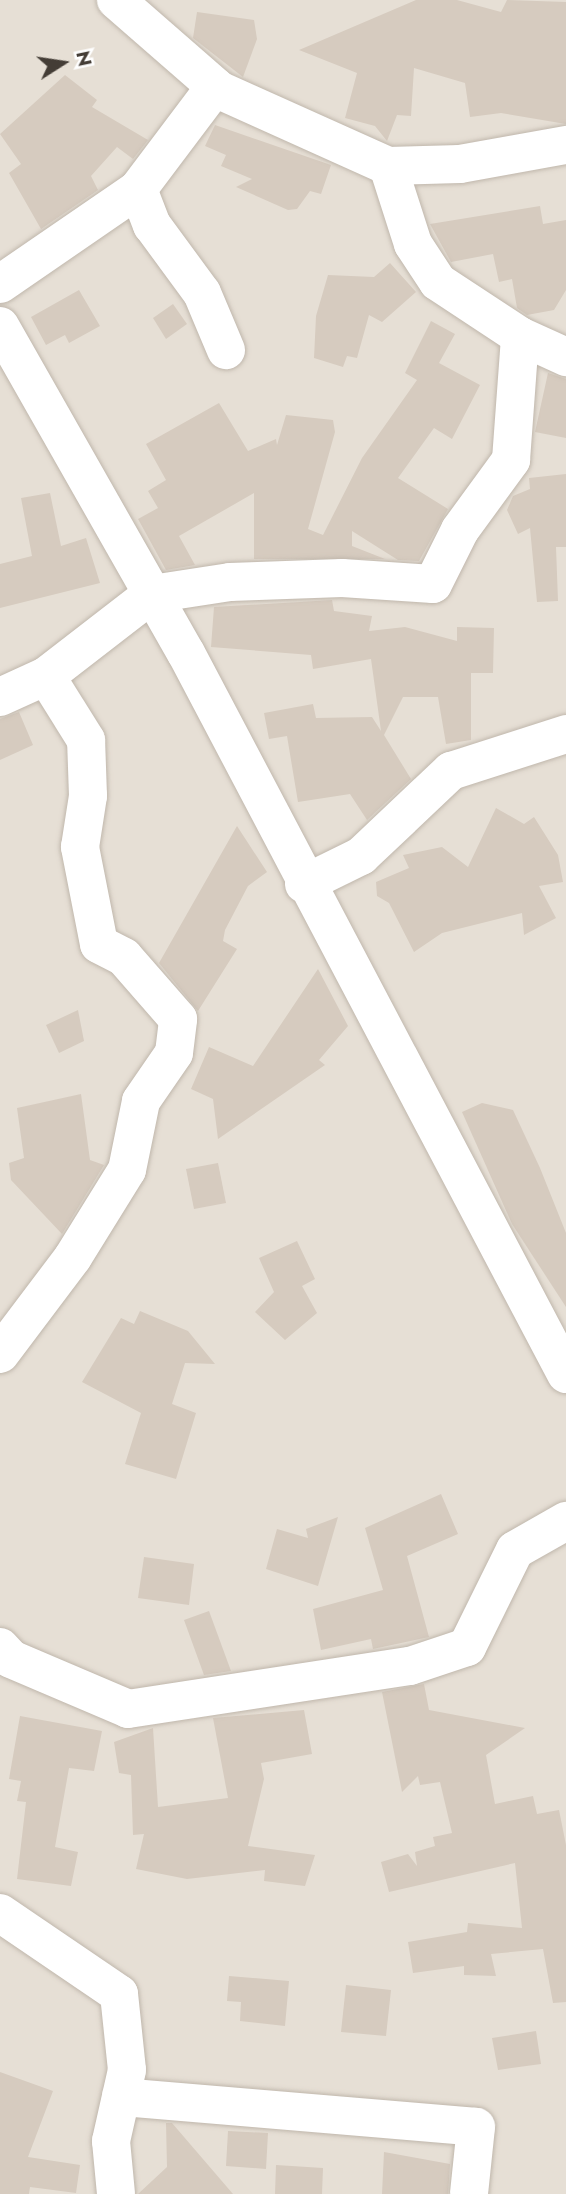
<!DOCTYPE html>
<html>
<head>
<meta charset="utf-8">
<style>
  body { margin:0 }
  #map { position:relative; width:566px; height:2194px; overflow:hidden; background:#f2ede6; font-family:Jost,sans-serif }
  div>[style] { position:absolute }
  .residential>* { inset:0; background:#e6dfd5 }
  .building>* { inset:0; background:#d6cbbf }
  .roads { filter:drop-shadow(0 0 2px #c0b7ac) drop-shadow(0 0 2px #c0b7ac) }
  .minor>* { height:38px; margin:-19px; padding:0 19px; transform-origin:19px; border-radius:19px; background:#fff }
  span { translate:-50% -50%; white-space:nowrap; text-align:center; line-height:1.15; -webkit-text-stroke:6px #fff; paint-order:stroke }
  .north { position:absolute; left:28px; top:28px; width:70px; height:70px; -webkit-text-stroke:5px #fff; paint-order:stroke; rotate:78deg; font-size:19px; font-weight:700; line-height:28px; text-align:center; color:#443d36 }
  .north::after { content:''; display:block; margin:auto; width:24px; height:32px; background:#443d36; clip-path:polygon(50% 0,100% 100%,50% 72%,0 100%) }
</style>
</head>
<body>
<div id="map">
  <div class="residential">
    <div style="clip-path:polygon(0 0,566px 0,566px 2194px,0 2194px)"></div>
  </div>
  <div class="building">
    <div style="clip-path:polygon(416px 0,457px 0,501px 12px,507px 0,566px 2px,566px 124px,501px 113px,470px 117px,465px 83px,414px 68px,411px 116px,397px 115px,387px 141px,375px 126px,345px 118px,357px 73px,299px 50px)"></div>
    <div style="clip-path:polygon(197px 12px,254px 20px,257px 39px,243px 77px,193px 38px)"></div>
    <div style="clip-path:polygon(65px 75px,97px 100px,92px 107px,148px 140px,133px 159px,117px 147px,91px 176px,98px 190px,41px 229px,9px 173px,21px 164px,0 134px)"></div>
    <div style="clip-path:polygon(215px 125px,331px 165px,321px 194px,310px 191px,297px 209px,288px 210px,236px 187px,252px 179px,221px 166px,226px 155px,205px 146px)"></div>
    <div style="clip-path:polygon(540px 206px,543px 224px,566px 220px,566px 290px,554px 310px,527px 315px,517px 308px,512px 279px,499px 282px,493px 254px,451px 262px,430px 224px)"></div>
    <div style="clip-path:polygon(390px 263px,416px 292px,382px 322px,369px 315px,357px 358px,347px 356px,343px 367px,314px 358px,316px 316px,328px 275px,374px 277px)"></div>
    <div style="clip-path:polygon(79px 290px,100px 326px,69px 343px,65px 335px,46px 345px,31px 317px)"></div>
    <div style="clip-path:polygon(173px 304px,187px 324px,166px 339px,153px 318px)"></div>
    <div style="clip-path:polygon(431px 321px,455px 334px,439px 363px,480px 385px,452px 439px,434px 428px,398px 478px,448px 509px,419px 561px,398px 560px,352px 531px,352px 546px,385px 559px,254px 559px,254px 493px,179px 536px,195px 565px,166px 570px,138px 519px,158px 508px,148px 491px,166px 480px,146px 444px,219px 403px,248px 451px,276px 439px,277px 445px,286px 415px,333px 420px,335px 432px,308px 529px,323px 535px,362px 458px,417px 380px,405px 373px)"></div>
    <div style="clip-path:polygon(548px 373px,566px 379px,566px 438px,535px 432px)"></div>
    <div style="clip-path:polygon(566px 474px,566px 547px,556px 547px,558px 601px,537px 602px,530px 528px,518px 534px,507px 510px,513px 496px,530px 489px,529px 478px)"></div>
    <div style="clip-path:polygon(50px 493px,61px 546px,86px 538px,100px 583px,0 608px,0 564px,32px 556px,21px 498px)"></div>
    <div style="clip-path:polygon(332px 600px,334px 611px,372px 616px,369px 631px,405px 627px,457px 641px,457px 627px,494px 628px,493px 673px,471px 673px,471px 740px,446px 744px,438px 697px,403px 697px,384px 735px,411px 779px,367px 820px,350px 794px,298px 802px,287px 736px,269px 739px,264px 713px,313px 704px,316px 718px,372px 717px,381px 731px,371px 659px,313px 669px,311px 655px,211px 647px,214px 607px)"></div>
    <div style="clip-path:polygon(19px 712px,33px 745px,0 760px,0 719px)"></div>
    <div style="clip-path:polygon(496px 808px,524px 824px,534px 817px,558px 855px,563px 882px,539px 886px,556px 918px,524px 935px,522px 913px,442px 933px,414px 952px,389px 903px,377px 896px,376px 882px,409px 868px,403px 855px,442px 847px,468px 867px)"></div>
    <div style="clip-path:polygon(237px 826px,267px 872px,248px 886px,225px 930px,223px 941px,237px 949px,198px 1011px,159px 963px)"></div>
    <div style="clip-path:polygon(318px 969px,348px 1026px,319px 1060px,325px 1065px,218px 1139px,213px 1099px,191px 1089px,209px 1047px,253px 1066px)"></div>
    <div style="clip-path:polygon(78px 1010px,84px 1041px,59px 1053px,46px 1025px)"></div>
    <div style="clip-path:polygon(81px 1094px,90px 1160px,104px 1165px,62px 1234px,11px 1180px,9px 1163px,24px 1158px,17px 1108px)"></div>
    <div style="clip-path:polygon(482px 1103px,513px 1110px,540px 1168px,566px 1233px,566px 1307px,512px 1224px,462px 1112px)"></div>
    <div style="clip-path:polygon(218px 1163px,226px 1203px,194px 1209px,186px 1169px)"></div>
    <div style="clip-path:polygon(297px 1241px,315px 1279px,302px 1286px,317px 1313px,285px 1340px,255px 1312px,274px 1292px,259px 1258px)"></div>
    <div style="clip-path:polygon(140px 1311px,188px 1331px,215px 1364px,185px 1363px,172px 1404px,196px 1413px,176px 1479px,125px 1464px,141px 1413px,82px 1382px,121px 1318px,134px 1324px)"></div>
    <div style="clip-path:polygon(441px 1494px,458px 1534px,407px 1556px,429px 1637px,373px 1649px,371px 1639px,321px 1650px,313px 1609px,383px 1590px,365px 1528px)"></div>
    <div style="clip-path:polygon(338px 1517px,318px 1586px,266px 1569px,277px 1529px,308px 1538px,306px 1529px)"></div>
    <div style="clip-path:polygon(144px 1557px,194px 1564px,189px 1605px,138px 1598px)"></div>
    <div style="clip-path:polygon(209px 1611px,231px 1671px,204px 1675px,184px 1620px)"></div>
    <div style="clip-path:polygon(424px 1684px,429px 1710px,525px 1728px,486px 1755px,495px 1804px,533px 1796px,537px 1814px,559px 1810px,566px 1845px,566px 2002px,553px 2003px,543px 1949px,491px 1954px,496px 1976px,464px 1975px,464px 1966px,413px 1973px,408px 1942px,467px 1932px,468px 1923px,522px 1928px,515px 1863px,389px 1892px,381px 1862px,408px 1854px,417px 1866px,415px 1852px,435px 1846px,433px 1837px,452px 1833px,440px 1782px,420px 1785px,418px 1776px,402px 1792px,382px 1692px)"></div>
    <div style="clip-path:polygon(304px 1710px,312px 1754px,261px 1763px,264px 1779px,248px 1846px,315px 1855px,305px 1886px,264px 1881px,265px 1870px,187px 1879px,136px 1869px,144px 1834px,133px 1835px,131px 1775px,119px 1773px,114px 1742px,153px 1728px,158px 1807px,228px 1798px,213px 1718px)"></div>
    <div style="clip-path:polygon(20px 1716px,102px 1731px,94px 1771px,69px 1768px,55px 1847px,78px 1852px,71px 1886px,17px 1879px,26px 1802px,17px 1801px,21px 1781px,9px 1779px)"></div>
    <div style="clip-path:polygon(229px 1976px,289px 1981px,285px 2026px,240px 2021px,241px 2002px,227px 2001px)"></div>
    <div style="clip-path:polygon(346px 1985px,391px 1990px,386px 2036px,341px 2032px)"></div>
    <div style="clip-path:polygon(536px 2031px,541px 2064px,498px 2070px,492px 2038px)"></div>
    <div style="clip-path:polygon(0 2072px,53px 2091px,28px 2157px,80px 2165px,76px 2193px,30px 2187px,29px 2194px,0 2194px)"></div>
    <div style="clip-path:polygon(166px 2123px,172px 2123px,233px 2194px,138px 2194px,167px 2167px)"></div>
    <div style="clip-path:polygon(228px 2131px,268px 2133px,266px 2169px,226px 2166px)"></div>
    <div style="clip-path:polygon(384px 2152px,450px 2164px,448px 2194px,382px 2194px)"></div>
    <div style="clip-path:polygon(276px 2165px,323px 2168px,322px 2194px,275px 2194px)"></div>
  </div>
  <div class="roads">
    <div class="minor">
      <div style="left:116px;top:0;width:137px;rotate:41.1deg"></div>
      <div style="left:219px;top:90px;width:185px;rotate:24.2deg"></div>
      <div style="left:388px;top:166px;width:72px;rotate:-1.6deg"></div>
      <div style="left:460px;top:164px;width:108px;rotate:-10.2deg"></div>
      <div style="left:388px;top:166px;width:82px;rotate:72.2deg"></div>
      <div style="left:413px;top:244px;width:45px;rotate:56.7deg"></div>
      <div style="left:438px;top:282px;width:98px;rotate:33.4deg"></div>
      <div style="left:520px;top:336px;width:51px;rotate:24.5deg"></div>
      <div style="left:138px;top:189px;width:39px;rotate:69deg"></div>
      <div style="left:152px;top:225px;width:84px;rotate:53.7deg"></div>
      <div style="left:202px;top:293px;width:62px;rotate:67.2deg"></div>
      <div style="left:0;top:284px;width:168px;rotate:-34.5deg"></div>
      <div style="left:138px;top:189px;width:128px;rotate:-53deg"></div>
      <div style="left:0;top:326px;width:376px;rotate:60.4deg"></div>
      <div style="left:186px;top:653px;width:815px;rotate:62.21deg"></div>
      <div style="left:0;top:697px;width:51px;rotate:-24.5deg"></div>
      <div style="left:46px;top:676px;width:134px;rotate:-37.7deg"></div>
      <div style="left:152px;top:594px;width:79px;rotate:-8.7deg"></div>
      <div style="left:230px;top:582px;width:112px;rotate:-2deg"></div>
      <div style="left:342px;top:578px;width:91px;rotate:3.8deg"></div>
      <div style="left:433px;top:584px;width:60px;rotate:-63.4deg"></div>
      <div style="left:460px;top:530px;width:87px;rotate:-53.9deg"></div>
      <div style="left:511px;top:460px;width:124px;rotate:-85.8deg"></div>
      <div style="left:304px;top:884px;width:64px;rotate:-26.2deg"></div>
      <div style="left:361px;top:856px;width:124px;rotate:-43.4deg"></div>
      <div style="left:451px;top:771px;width:121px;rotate:-17.8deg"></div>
      <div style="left:0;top:1354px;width:121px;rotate:-53deg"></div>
      <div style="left:73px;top:1257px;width:102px;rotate:-58.2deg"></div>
      <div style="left:127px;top:1170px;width:70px;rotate:-78.5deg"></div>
      <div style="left:141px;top:1101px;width:58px;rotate:-55.5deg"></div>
      <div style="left:174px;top:1053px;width:34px;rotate:-83deg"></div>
      <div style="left:178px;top:1019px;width:82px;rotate:-131.1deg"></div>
      <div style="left:124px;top:957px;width:28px;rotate:-153deg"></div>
      <div style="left:99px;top:944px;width:99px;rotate:-101.1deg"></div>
      <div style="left:80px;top:847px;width:52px;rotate:-81.1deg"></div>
      <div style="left:88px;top:796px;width:56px;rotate:-92deg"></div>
      <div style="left:86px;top:740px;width:75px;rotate:-122deg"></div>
      <div style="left:0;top:1647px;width:16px;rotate:47deg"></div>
      <div style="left:11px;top:1659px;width:127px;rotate:23.1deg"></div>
      <div style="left:128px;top:1709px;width:285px;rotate:-8.7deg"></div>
      <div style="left:410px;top:1666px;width:60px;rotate:-18.4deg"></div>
      <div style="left:467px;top:1647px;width:108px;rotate:-63.7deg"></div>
      <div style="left:515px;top:1550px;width:59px;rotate:-29.6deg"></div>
      <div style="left:0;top:1913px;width:144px;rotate:34.2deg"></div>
      <div style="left:119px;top:1994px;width:76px;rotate:84deg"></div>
      <div style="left:127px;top:2070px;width:73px;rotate:102.7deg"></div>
      <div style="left:111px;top:2141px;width:53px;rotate:84.6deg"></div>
      <div style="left:121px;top:2097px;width:356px;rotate:4.8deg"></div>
      <div style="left:476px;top:2127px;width:67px;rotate:96deg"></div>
    </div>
  </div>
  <div class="north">N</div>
</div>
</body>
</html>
